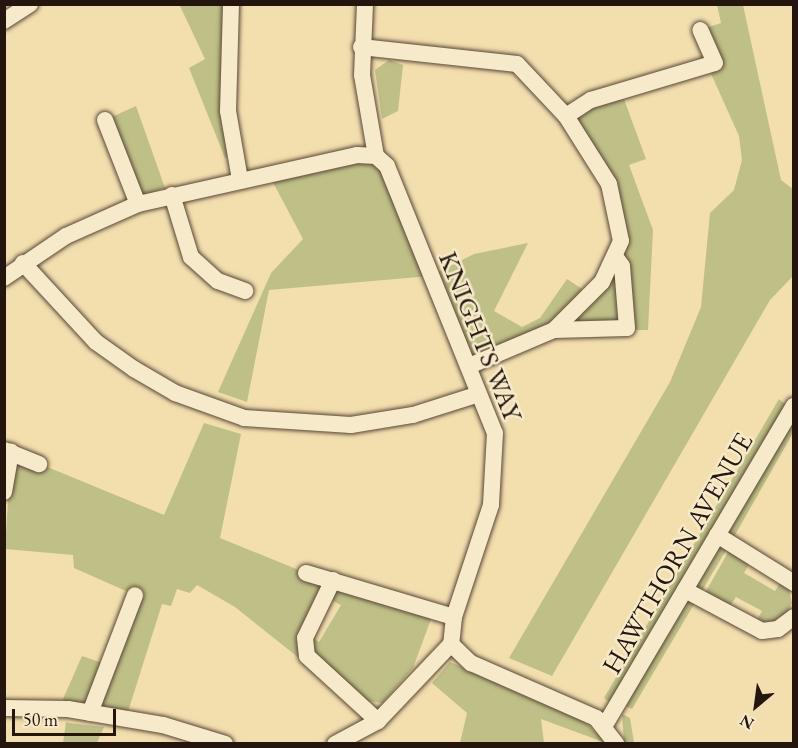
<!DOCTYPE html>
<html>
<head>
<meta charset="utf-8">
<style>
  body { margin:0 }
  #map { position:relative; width:798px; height:748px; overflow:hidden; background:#f3deae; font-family:"EB Garamond",serif }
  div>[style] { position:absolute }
  .green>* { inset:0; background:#bfc087 }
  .roads { filter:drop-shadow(0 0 2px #584736) drop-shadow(0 0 2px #584736) }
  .minor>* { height:16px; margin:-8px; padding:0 8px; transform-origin:8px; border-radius:8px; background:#f7eaca }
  span { translate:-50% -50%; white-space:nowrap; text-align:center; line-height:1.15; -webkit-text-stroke:5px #f7eaca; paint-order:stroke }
  .street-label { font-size:27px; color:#24150e }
  .frame { position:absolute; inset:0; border:6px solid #24150e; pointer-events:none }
  .north { position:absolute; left:726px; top:676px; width:60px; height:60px; -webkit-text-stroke:4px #f7eaca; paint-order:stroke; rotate:209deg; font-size:16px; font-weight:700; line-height:24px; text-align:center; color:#24150e }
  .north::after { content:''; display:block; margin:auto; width:21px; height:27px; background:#24150e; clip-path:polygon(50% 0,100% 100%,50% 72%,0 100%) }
  .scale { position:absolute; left:12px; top:709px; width:104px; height:27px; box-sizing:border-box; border:3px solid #24150e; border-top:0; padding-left:8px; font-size:18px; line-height:21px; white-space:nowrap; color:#24150e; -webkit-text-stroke:4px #f7eaca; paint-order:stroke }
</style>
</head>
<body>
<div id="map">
  <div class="green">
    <div style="clip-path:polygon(231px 5px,234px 154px,225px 158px,189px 68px,205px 59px,180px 6px)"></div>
    <div style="clip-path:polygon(717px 5px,743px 5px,781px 180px,793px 189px,793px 276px,770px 300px,552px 676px,509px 658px,670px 382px,701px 307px,710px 213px,734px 190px,742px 160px,739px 136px,708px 67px,700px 30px,721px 23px)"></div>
    <div style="clip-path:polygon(389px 60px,403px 65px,398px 111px,382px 119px,375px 70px)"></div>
    <div style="clip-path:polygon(621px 91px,646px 159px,629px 165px,653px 230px,648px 330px,554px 330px,469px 366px,430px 276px,269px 290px,247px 402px,218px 392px,271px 273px,303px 239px,268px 173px,376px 156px,430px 276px,474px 254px,528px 243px,494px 311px,522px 327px,540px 318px,567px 279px,591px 295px,619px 222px,566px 116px)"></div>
    <div style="clip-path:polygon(136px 106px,165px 188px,136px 197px,105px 120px)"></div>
    <div style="clip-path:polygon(779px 399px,786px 405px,611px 703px,604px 698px)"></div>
    <div style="clip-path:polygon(793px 418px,793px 433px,735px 535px,632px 709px,625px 706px)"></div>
    <div style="clip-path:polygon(204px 423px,241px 434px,220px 538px,306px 573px,322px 586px,302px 655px,299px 658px,235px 607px,197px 585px,190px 593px,177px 589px,171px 606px,162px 604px,126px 718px,68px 709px,63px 699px,82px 656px,108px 665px,135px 595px,74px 568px,73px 555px,5px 549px,11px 452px,164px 515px)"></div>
    <div style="clip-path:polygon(730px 549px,752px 559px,744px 573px,775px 591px,782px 580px,789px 589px,792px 603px,786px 616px,771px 625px,756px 622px,762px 611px,736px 597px,728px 609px,705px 593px)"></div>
    <div style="clip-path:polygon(338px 590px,431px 619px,413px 668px,382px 703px,367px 701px,313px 657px,310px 637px,319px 642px,341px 605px,331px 600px)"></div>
    <div style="clip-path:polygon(450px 662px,580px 717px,606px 743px,541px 719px,544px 743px,460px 743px,467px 713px,432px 683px)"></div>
    <div style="clip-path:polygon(622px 714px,630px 718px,634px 743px,624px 743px)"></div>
    <div style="clip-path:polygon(66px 722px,69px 723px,104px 727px,97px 743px,63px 743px)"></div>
  </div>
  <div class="roads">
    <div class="minor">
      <div style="left:231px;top:4px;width:107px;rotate:91.6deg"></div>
      <div style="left:228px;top:111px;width:70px;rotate:80.1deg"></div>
      <div style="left:365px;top:4px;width:71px;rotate:92.4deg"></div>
      <div style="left:362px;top:75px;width:82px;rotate:80.2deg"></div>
      <div style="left:376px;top:156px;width:15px;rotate:42deg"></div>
      <div style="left:387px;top:166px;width:288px;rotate:68deg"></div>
      <div style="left:495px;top:433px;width:72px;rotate:93.2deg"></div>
      <div style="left:491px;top:505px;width:118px;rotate:108.3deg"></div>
      <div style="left:454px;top:617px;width:27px;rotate:96deg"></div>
      <div style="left:451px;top:644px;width:28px;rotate:44deg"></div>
      <div style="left:471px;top:663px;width:137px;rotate:23.7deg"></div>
      <div style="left:596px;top:718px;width:33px;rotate:52deg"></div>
      <div style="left:4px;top:21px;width:31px;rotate:-33deg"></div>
      <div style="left:361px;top:47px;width:157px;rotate:6.2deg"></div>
      <div style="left:517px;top:64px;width:71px;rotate:46.7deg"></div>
      <div style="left:566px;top:116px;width:80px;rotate:57.7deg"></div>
      <div style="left:609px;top:184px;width:58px;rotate:78.1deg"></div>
      <div style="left:621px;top:241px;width:45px;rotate:114.9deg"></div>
      <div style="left:602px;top:282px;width:68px;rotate:135deg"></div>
      <div style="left:554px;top:330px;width:92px;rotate:157deg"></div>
      <div style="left:566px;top:116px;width:30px;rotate:-33deg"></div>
      <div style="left:591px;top:100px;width:129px;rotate:-16.6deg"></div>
      <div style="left:715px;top:63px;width:36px;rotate:-114deg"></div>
      <div style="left:105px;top:120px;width:90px;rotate:68.6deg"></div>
      <div style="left:172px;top:195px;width:65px;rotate:73deg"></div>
      <div style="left:191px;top:257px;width:36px;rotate:42deg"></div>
      <div style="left:218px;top:281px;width:29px;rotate:20deg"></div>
      <div style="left:23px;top:263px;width:108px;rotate:47.3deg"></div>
      <div style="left:96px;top:342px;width:47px;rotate:35.4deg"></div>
      <div style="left:134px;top:369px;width:48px;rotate:30.3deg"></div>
      <div style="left:175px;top:393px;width:73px;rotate:19.9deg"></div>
      <div style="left:244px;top:418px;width:107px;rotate:3.7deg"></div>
      <div style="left:351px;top:425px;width:63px;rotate:-9.2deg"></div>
      <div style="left:413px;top:415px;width:69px;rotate:-17.7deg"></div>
      <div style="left:4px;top:278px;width:75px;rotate:-34.1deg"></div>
      <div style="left:66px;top:236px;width:79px;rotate:-24deg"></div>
      <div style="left:138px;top:204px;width:224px;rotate:-12.6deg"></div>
      <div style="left:357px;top:155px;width:19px;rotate:3deg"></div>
      <div style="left:554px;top:330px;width:73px;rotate:-1.6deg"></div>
      <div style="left:627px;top:328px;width:62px;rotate:-94.6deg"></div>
      <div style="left:622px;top:266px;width:9px;rotate:-126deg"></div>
      <div style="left:4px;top:450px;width:38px;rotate:22deg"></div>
      <div style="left:4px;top:492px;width:41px;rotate:-80.1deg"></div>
      <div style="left:717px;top:535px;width:91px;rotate:31.9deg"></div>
      <div style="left:306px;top:573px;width:154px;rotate:16.6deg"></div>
      <div style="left:333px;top:580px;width:64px;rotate:115.8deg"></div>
      <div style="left:305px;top:638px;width:18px;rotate:84deg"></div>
      <div style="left:307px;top:656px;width:96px;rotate:42.5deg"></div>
      <div style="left:685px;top:590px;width:87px;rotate:28deg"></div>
      <div style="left:762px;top:631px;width:16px;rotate:-7deg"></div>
      <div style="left:778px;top:629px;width:20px;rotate:-37deg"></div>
      <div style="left:4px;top:708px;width:64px;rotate:0.9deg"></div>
      <div style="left:68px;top:709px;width:96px;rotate:9.6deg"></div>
      <div style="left:163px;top:725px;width:65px;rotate:17deg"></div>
      <div style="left:90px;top:713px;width:126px;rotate:-69.1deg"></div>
      <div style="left:605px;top:725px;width:371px;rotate:-59.4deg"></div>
      <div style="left:335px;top:744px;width:49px;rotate:-28.1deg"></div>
      <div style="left:378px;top:721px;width:106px;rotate:-46.5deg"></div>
    </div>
  </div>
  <div class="street-label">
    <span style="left:481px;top:336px;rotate:68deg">KNIGHTS WAY</span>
    <span style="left:677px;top:553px;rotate:-60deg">HAWTHORN AVENUE</span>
  </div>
  <div class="frame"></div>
  <div class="north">N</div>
  <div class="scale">50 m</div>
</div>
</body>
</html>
